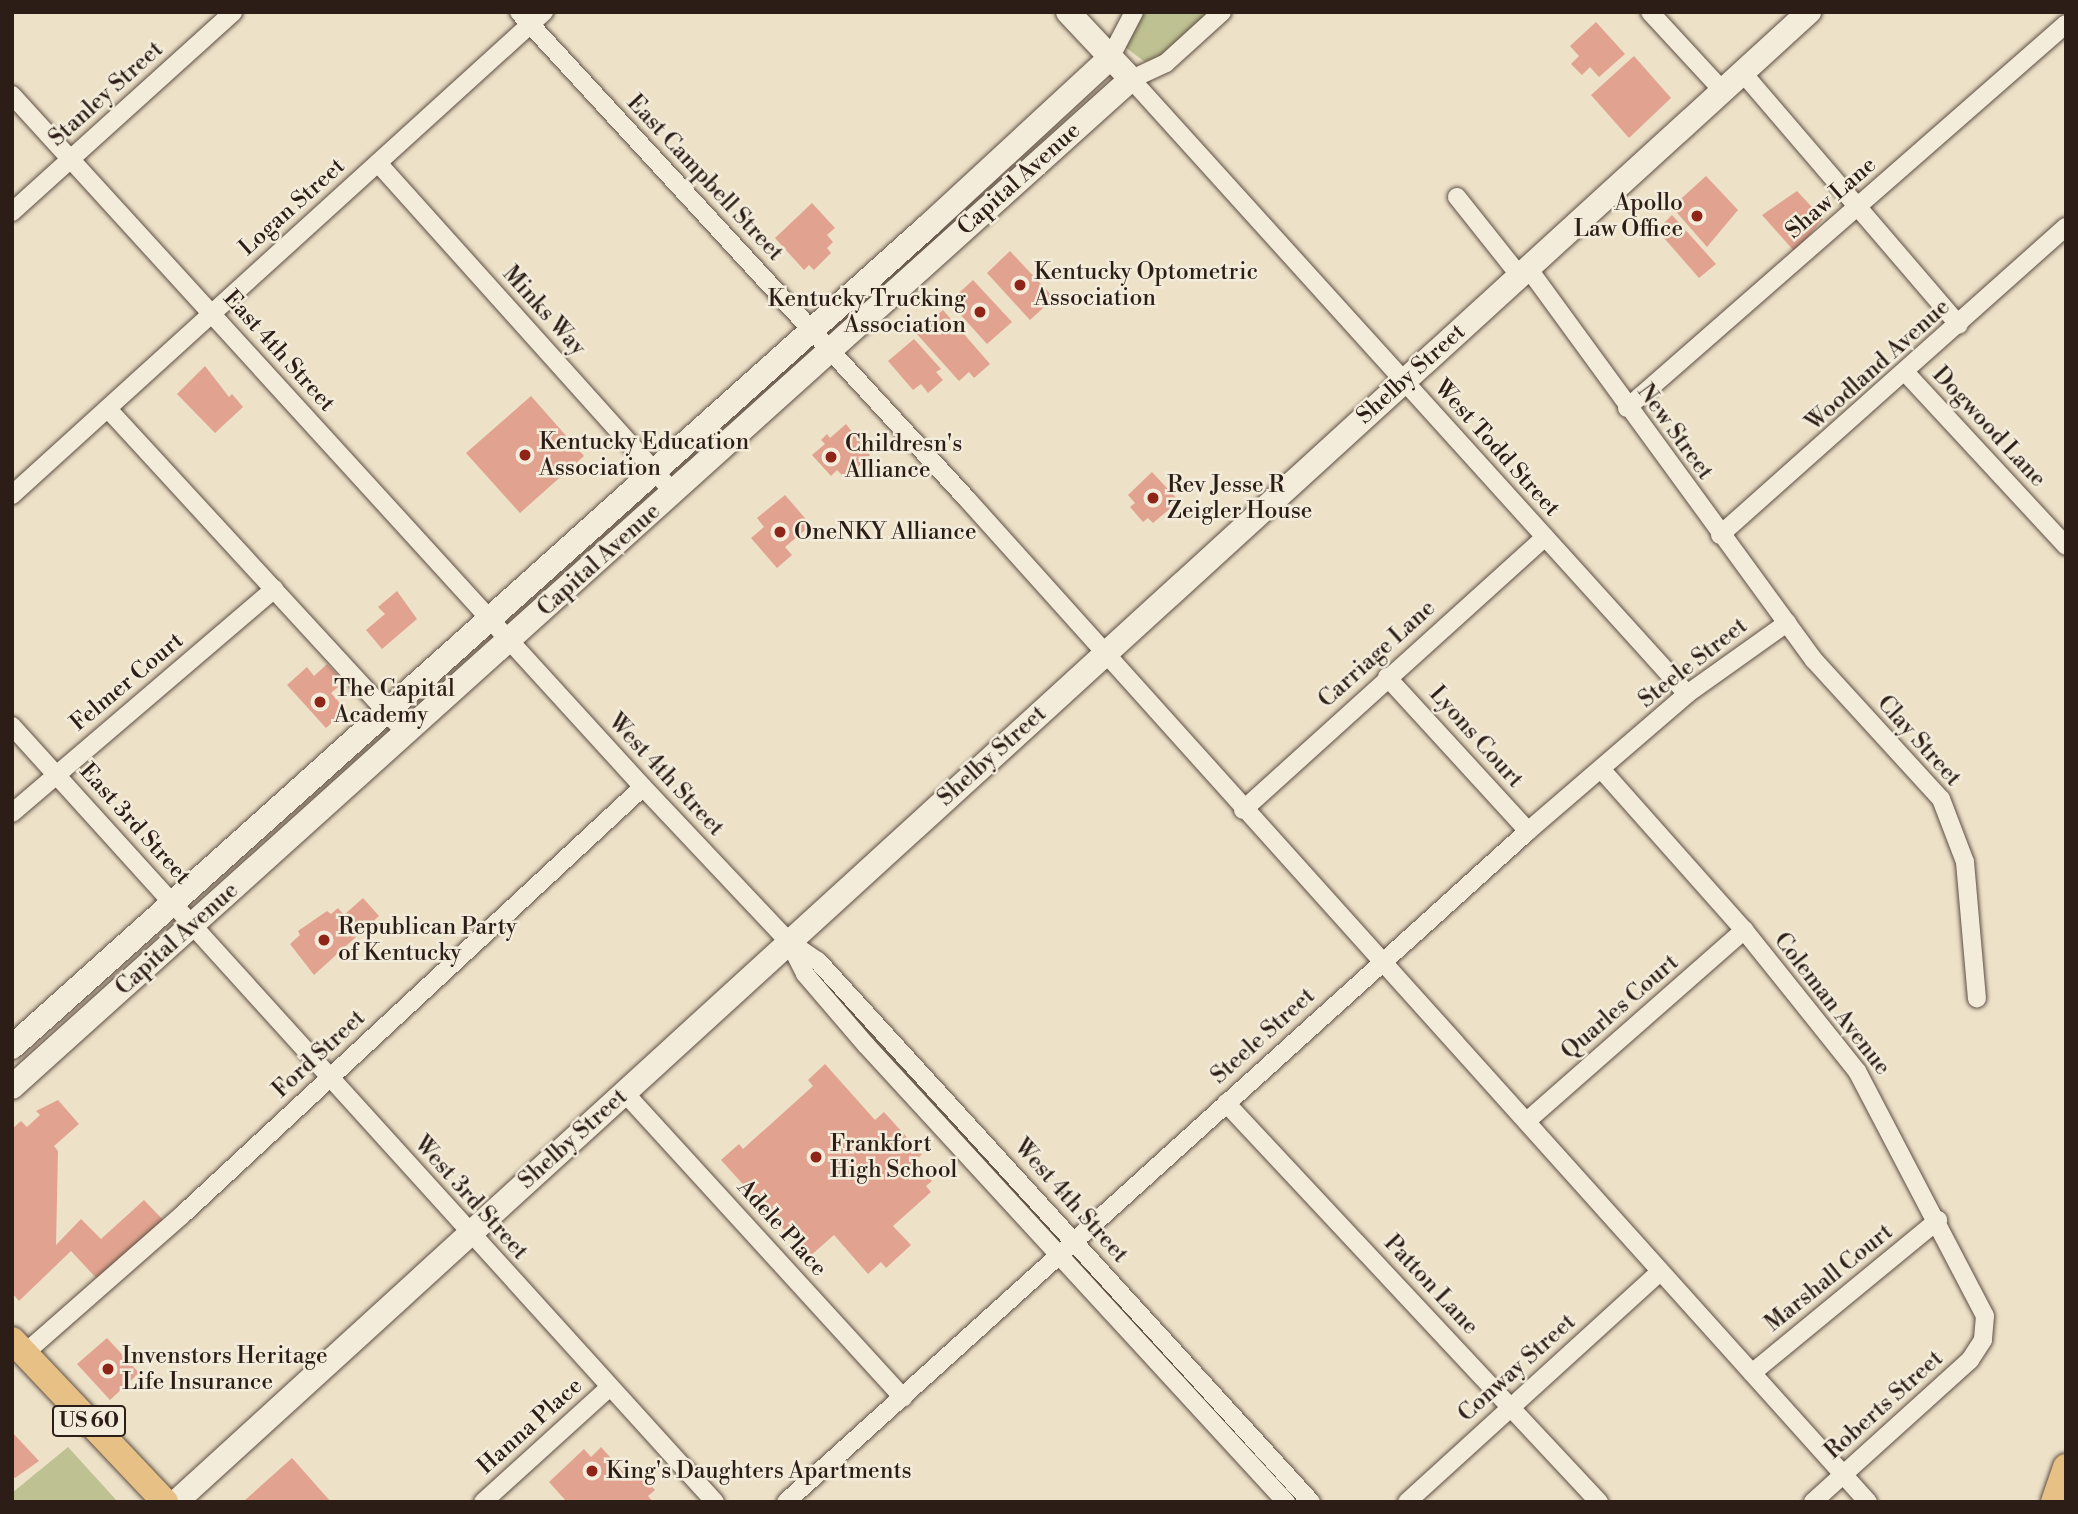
<!DOCTYPE html>
<html>
<head>
<meta charset="utf-8">
<style>
  body { margin:0 }
  #map { position:relative; width:2078px; height:1514px; overflow:hidden; background:#ede1c8; font-family:"Libre Bodoni",serif }
  div>[style] { position:absolute }
  .green>* { inset:0; background:#bec192 }
  .building>* { inset:0; background:#e1a38f }
  .roads { filter:drop-shadow(0 0 2px #5d4e43) drop-shadow(0 0 2px #5d4e43) }
  .street>* { height:18px; margin:-9px; padding:0 9px; transform-origin:9px; border-radius:9px; background:#f3ecdb }
  .secondary>* { height:24px; margin:-12px; padding:0 12px; transform-origin:12px; border-radius:12px; background:#f3ecdb }
  .primary>* { height:26px; margin:-13px; padding:0 13px; transform-origin:13px; border-radius:13px; background:#e6c084 }
  .dots>* { width:19px; height:19px; translate:-50% -50%; box-sizing:border-box; border:4px solid #f3ecdb; border-radius:50% }
  span { translate:-50% -50%; white-space:nowrap; text-align:center; line-height:1.15; -webkit-text-stroke:5px #f3ecdb; paint-order:stroke }
  .shield-label span { padding:2px 5px; background:#f3ecdb; border:2px solid; border-radius:5px; -webkit-text-stroke-width:0 }
  .shield-label { font-size:21px; color:#2d1d17; font-weight:700 }
  .street-label { font-size:23px; color:#2d1d17 }
  .poi-label { font-size:23px; color:#2d1d17 }
  .right { translate:-100% -50%; text-align:right }
  .left { translate:0 -50%; text-align:left }
  .frame { position:absolute; inset:0; border:14px solid #2d1d17; pointer-events:none }
</style>
</head>
<body>
<div id="map">
  <div class="green">
    <div style="clip-path:polygon(1144px 12px,1211px 12px,1162px 58px,1145px 62px,1125px 47px,1131px 24px)"></div>
    <div style="clip-path:polygon(68px 1447px,118px 1502px,12px 1502px,12px 1493px)"></div>
  </div>
  <div class="building">
    <div style="clip-path:polygon(1596px 22px,1625px 54px,1599px 77px,1590px 67px,1582px 75px,1571px 64px,1579px 56px,1570px 46px)"></div>
    <div style="clip-path:polygon(1634px 56px,1671px 98px,1629px 138px,1591px 95px)"></div>
    <div style="clip-path:polygon(1706px 176px,1738px 210px,1707px 247px,1672px 207px)"></div>
    <div style="clip-path:polygon(1797px 191px,1823px 219px,1795px 252px,1762px 215px)"></div>
    <div style="clip-path:polygon(812px 203px,835px 228px,827px 235px,833px 242px,827px 248px,831px 253px,814px 270px,809px 265px,804px 270px,775px 238px)"></div>
    <div style="clip-path:polygon(1672px 215px,1716px 264px,1699px 278px,1657px 230px)"></div>
    <div style="clip-path:polygon(1010px 251px,1054px 298px,1030px 320px,987px 273px)"></div>
    <div style="clip-path:polygon(973px 280px,1012px 322px,987px 344px,949px 302px)"></div>
    <div style="clip-path:polygon(943px 310px,990px 364px,974px 378px,969px 372px,959px 381px,916px 333px)"></div>
    <div style="clip-path:polygon(914px 339px,941px 369px,936px 372px,943px 380px,928px 393px,921px 384px,913px 390px,888px 361px)"></div>
    <div style="clip-path:polygon(205px 366px,229px 397px,232px 394px,243px 407px,215px 433px,177px 394px)"></div>
    <div style="clip-path:polygon(531px 396px,584px 456px,520px 513px,466px 453px)"></div>
    <div style="clip-path:polygon(846px 424px,870px 455px,846px 479px,837px 470px,831px 476px,812px 455px,825px 444px,821px 440px,827px 434px,830px 438px)"></div>
    <div style="clip-path:polygon(1152px 472px,1179px 501px,1153px 523px,1148px 518px,1143px 522px,1130px 507px,1135px 503px,1128px 495px)"></div>
    <div style="clip-path:polygon(785px 495px,811px 525px,785px 547px,792px 555px,777px 568px,751px 538px,764px 527px,757px 518px)"></div>
    <div style="clip-path:polygon(397px 591px,417px 619px,382px 649px,366px 630px,385px 614px,378px 607px)"></div>
    <div style="clip-path:polygon(327px 664px,344px 682px,331px 693px,346px 710px,326px 728px,287px 685px,307px 667px,314px 676px)"></div>
    <div style="clip-path:polygon(363px 898px,379px 916px,314px 975px,290px 944px,300px 935px,298px 931px,327px 911px,331px 914px,338px 908px,344px 915px)"></div>
    <div style="clip-path:polygon(825px 1064px,875px 1120px,884px 1112px,922px 1154px,915px 1161px,932px 1181px,926px 1186px,931px 1192px,893px 1226px,911px 1245px,886px 1268px,881px 1262px,868px 1274px,834px 1235px,809px 1257px,721px 1160px,739px 1144px,743px 1149px,813px 1086px,808px 1080px)"></div>
    <div style="clip-path:polygon(58px 1100px,79px 1124px,54px 1146px,58px 1151px,56px 1245px,81px 1219px,101px 1239px,144px 1200px,165px 1222px,99px 1281px,71px 1251px,19px 1301px,12px 1293px,12px 1129px,21px 1121px,27px 1127px,40px 1115px,36px 1111px)"></div>
    <div style="clip-path:polygon(107px 1338px,139px 1373px,110px 1400px,77px 1364px)"></div>
    <div style="clip-path:polygon(12px 1432px,39px 1461px,15px 1478px,12px 1475px)"></div>
    <div style="clip-path:polygon(601px 1447px,626px 1475px,635px 1468px,655px 1490px,648px 1496px,653px 1502px,567px 1502px,549px 1482px,584px 1449px,591px 1457px)"></div>
    <div style="clip-path:polygon(292px 1458px,331px 1502px,243px 1502px)"></div>
  </div>
  <div class="roads">
    <div class="street">
      <div style="left:519px;top:12px;width:662px;rotate:47.39deg"></div>
      <div style="left:967px;top:499px;width:1348px;rotate:48.07deg"></div>
      <div style="left:1222px;top:12px;width:76px;rotate:137.7deg"></div>
      <div style="left:1166px;top:63px;width:38px;rotate:155deg"></div>
      <div style="left:1131px;top:79px;width:829px;rotate:47.88deg"></div>
      <div style="left:1650px;top:12px;width:106px;rotate:47.3deg"></div>
      <div style="left:1110px;top:58px;width:52px;rotate:-62.4deg"></div>
      <div style="left:1742px;top:72px;width:333px;rotate:49.4deg"></div>
      <div style="left:12px;top:95px;width:936px;rotate:47.64deg"></div>
      <div style="left:643px;top:787px;width:212px;rotate:46.7deg"></div>
      <div style="left:788px;top:941px;width:36px;rotate:34deg"></div>
      <div style="left:818px;top:961px;width:732px;rotate:47.66deg"></div>
      <div style="left:378px;top:163px;width:442px;rotate:48.1deg"></div>
      <div style="left:1457px;top:197px;width:100px;rotate:51.5deg"></div>
      <div style="left:12px;top:212px;width:298px;rotate:-42.1deg"></div>
      <div style="left:1528px;top:268px;width:485px;rotate:53.9deg"></div>
      <div style="left:1814px;top:660px;width:188px;rotate:47.6deg"></div>
      <div style="left:1941px;top:799px;width:67px;rotate:69.1deg"></div>
      <div style="left:1965px;top:862px;width:137px;rotate:85deg"></div>
      <div style="left:1905px;top:372px;width:237px;rotate:47.2deg"></div>
      <div style="left:1627px;top:408px;width:583px;rotate:-41.18deg"></div>
      <div style="left:108px;top:409px;width:442px;rotate:47.4deg"></div>
      <div style="left:12px;top:495px;width:719px;rotate:-42.24deg"></div>
      <div style="left:1720px;top:535px;width:463px;rotate:-41.7deg"></div>
      <div style="left:1387px;top:677px;width:209px;rotate:47.5deg"></div>
      <div style="left:12px;top:726px;width:1047px;rotate:47.83deg"></div>
      <div style="left:1601px;top:769px;width:215px;rotate:48.4deg"></div>
      <div style="left:1744px;top:930px;width:181px;rotate:51.3deg"></div>
      <div style="left:1857px;top:1071px;width:276px;rotate:62.4deg"></div>
      <div style="left:1985px;top:1316px;width:24px;rotate:95deg"></div>
      <div style="left:1983px;top:1340px;width:24px;rotate:123deg"></div>
      <div style="left:1970px;top:1360px;width:212px;rotate:137.9deg"></div>
      <div style="left:1243px;top:810px;width:407px;rotate:-42.1deg"></div>
      <div style="left:12px;top:813px;width:345px;rotate:-40.5deg"></div>
      <div style="left:790px;top:944px;width:34px;rotate:63deg"></div>
      <div style="left:805px;top:974px;width:94px;rotate:49.3deg"></div>
      <div style="left:866px;top:1045px;width:621px;rotate:47.42deg"></div>
      <div style="left:624px;top:1092px;width:414px;rotate:47.6deg"></div>
      <div style="left:1226px;top:1103px;width:546px;rotate:46.93deg"></div>
      <div style="left:1528px;top:1120px;width:288px;rotate:-41.3deg"></div>
      <div style="left:25px;top:1353px;width:208px;rotate:-41.3deg"></div>
      <div style="left:181px;top:1216px;width:630px;rotate:-42.88deg"></div>
      <div style="left:1752px;top:1373px;width:241px;rotate:-39.4deg"></div>
      <div style="left:483px;top:1502px;width:171px;rotate:-42.2deg"></div>
      <div style="left:786px;top:1502px;width:1000px;rotate:-42.12deg"></div>
      <div style="left:1528px;top:831px;width:210px;rotate:-40.7deg"></div>
      <div style="left:1687px;top:694px;width:123px;rotate:-35.4deg"></div>
      <div style="left:1407px;top:1502px;width:342px;rotate:-42.3deg"></div>
    </div>
    <div class="secondary">
      <div style="left:12px;top:1047px;width:1231px;rotate:-41.87deg"></div>
      <div style="left:929px;top:225px;width:246px;rotate:-42.7deg"></div>
      <div style="left:12px;top:1087px;width:1506px;rotate:-42.01deg"></div>
      <div style="left:1131px;top:79px;width:92px;rotate:-133.2deg"></div>
      <div style="left:176px;top:1502px;width:2211px;rotate:-42.38deg"></div>
    </div>
    <div class="primary">
      <div style="left:12px;top:1340px;width:223px;rotate:46.6deg"></div>
      <div style="left:2054px;top:1502px;width:37px;rotate:-71deg"></div>
    </div>
  </div>
  <div class="dots">
    <div style="left:1697px;top:216px;background:#8f2418"></div>
    <div style="left:1020px;top:285px;background:#8f2418"></div>
    <div style="left:980px;top:312px;background:#8f2418"></div>
    <div style="left:525px;top:455px;background:#8f2418"></div>
    <div style="left:831px;top:457px;background:#8f2418"></div>
    <div style="left:1153px;top:498px;background:#8f2418"></div>
    <div style="left:780px;top:532px;background:#8f2418"></div>
    <div style="left:320px;top:702px;background:#8f2418"></div>
    <div style="left:324px;top:940px;background:#8f2418"></div>
    <div style="left:816px;top:1157px;background:#8f2418"></div>
    <div style="left:108px;top:1369px;background:#8f2418"></div>
    <div style="left:592px;top:1471px;background:#8f2418"></div>
  </div>
  <div class="shield-label">
    <span style="left:89px;top:1421px">US 60</span>
  </div>
  <div class="street-label">
    <span style="left:106px;top:94px;rotate:-42deg">Stanley Street</span>
    <span style="left:705px;top:178px;rotate:47deg">East Campbell Street</span>
    <span style="left:1019px;top:179px;rotate:-42deg">Capital Avenue</span>
    <span style="left:1831px;top:198px;rotate:-41deg">Shaw Lane</span>
    <span style="left:292px;top:207px;rotate:-42deg">Logan Street</span>
    <span style="left:544px;top:311px;rotate:48deg">Minks Way</span>
    <span style="left:279px;top:351px;rotate:48deg">East 4th Street</span>
    <span style="left:1878px;top:365px;rotate:-42deg">Woodland Avenue</span>
    <span style="left:1411px;top:374px;rotate:-42deg">Shelby Street</span>
    <span style="left:1989px;top:427px;rotate:47deg">Dogwood Lane</span>
    <span style="left:1675px;top:432px;rotate:54deg">New Street</span>
    <span style="left:1497px;top:448px;rotate:48deg">West Todd Street</span>
    <span style="left:599px;top:560px;rotate:-42deg">Capital Avenue</span>
    <span style="left:1377px;top:654px;rotate:-42deg">Carriage Lane</span>
    <span style="left:1693px;top:663px;rotate:-38deg">Steele Street</span>
    <span style="left:127px;top:682px;rotate:-40deg">Felmer Court</span>
    <span style="left:1476px;top:737px;rotate:48deg">Lyons Court</span>
    <span style="left:1919px;top:741px;rotate:48deg">Clay Street</span>
    <span style="left:992px;top:756px;rotate:-42deg">Shelby Street</span>
    <span style="left:666px;top:775px;rotate:47deg">West 4th Street</span>
    <span style="left:135px;top:824px;rotate:48deg">East 3rd Street</span>
    <span style="left:177px;top:939px;rotate:-42deg">Capital Avenue</span>
    <span style="left:1832px;top:1004px;rotate:52deg">Coleman Avenue</span>
    <span style="left:1620px;top:1007px;rotate:-41deg">Quarles Court</span>
    <span style="left:1263px;top:1036px;rotate:-42deg">Steele Street</span>
    <span style="left:319px;top:1054px;rotate:-43deg">Ford Street</span>
    <span style="left:573px;top:1139px;rotate:-42deg">Shelby Street</span>
    <span style="left:471px;top:1198px;rotate:48deg">West 3rd Street</span>
    <span style="left:1071px;top:1201px;rotate:48deg">West 4th Street</span>
    <span style="left:782px;top:1228px;rotate:48deg">Adele Place</span>
    <span style="left:1829px;top:1278px;rotate:-39deg">Marshall Court</span>
    <span style="left:1431px;top:1285px;rotate:47deg">Patton Lane</span>
    <span style="left:1517px;top:1368px;rotate:-42deg">Conway Street</span>
    <span style="left:1884px;top:1405px;rotate:-42deg">Roberts Street</span>
    <span style="left:530px;top:1426px;rotate:-42deg">Hanna Place</span>
  </div>
  <div class="poi-label">
    <span class="right" style="left:1683px;top:216px">Apollo<br>Law Office</span>
    <span class="left" style="left:1034px;top:285px">Kentucky Optometric<br>Association</span>
    <span class="right" style="left:966px;top:312px">Kentucky Trucking<br>Association</span>
    <span class="left" style="left:539px;top:455px">Kentucky Education<br>Association</span>
    <span class="left" style="left:845px;top:457px">Childresn's<br>Alliance</span>
    <span class="left" style="left:1167px;top:498px">Rev Jesse R<br>Zeigler House</span>
    <span class="left" style="left:794px;top:532px">OneNKY Alliance</span>
    <span class="left" style="left:334px;top:702px">The Capital<br>Academy</span>
    <span class="left" style="left:338px;top:940px">Republican Party<br>of Kentucky</span>
    <span class="left" style="left:830px;top:1157px">Frankfort<br>High School</span>
    <span class="left" style="left:122px;top:1369px">Invenstors Heritage<br>Life Insurance</span>
    <span class="left" style="left:606px;top:1471px">King's Daughters Apartments</span>
  </div>
  <div class="frame"></div>
</div>
</body>
</html>
